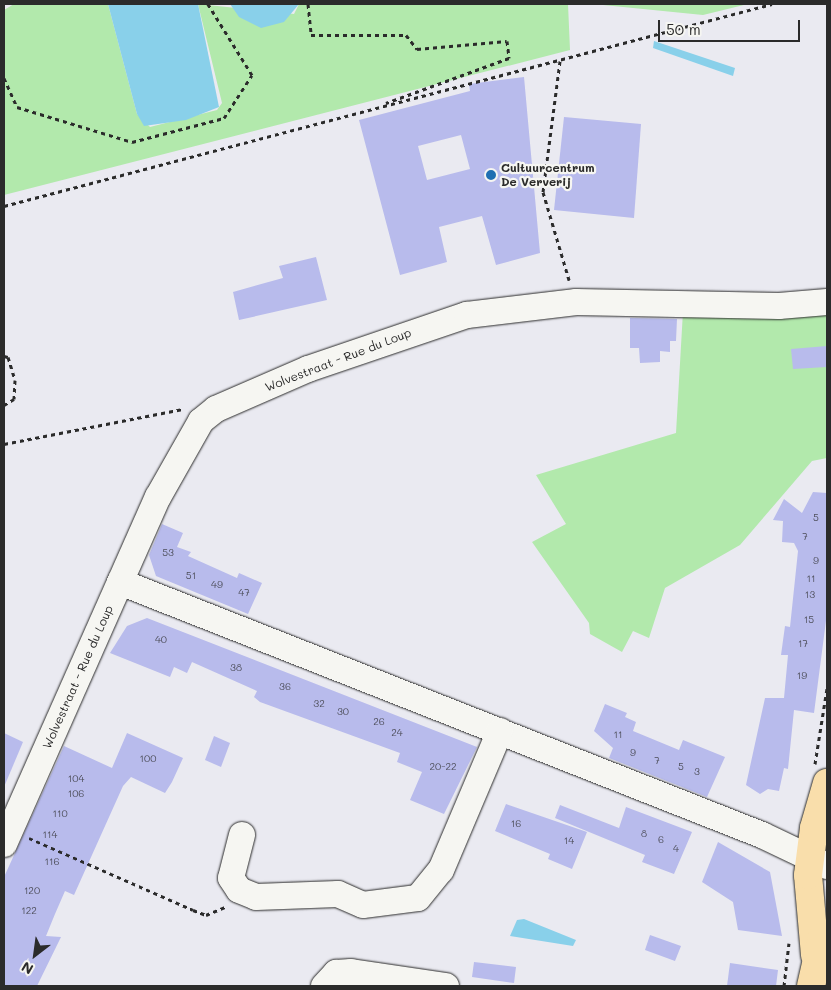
<!DOCTYPE html>
<html>
<head>
<meta charset="utf-8">
<style>
  body { margin:0 }
  #map { position:relative; width:831px; height:990px; overflow:hidden; background:#eaeaf1; font-family:Mali,sans-serif }
  div>[style] { position:absolute }
  .green>* { inset:0; background:#b2e9ac }
  .water>* { inset:0; background:#89d0ea }
  .building>* { inset:0; background:#b8bbec }
  .path>* { height:3px; margin-top:-1.5px; transform-origin:0; background:repeating-linear-gradient(90deg,#2b2b2b 0 4px,transparent 0 8px) }
  .roads { filter:drop-shadow(0 0 1px #2b2b2b) drop-shadow(0 0 1px #2b2b2b) }
  .minor>* { height:26px; margin:-13px; padding:0 13px; transform-origin:13px; border-radius:13px; background:#f6f6f2 }
  .major>* { height:28px; margin:-14px; padding:0 14px; transform-origin:14px; border-radius:14px; background:#f9deab }
  .dots>* { width:14px; height:14px; translate:-50% -50%; box-sizing:border-box; border:2px solid #f6f6f2; border-radius:50% }
  span { translate:-50% -50%; white-space:nowrap; text-align:center; line-height:1.15; -webkit-text-stroke:4.5px #f6f6f2; paint-order:stroke }
  .number-label { font-size:10px; color:#4e4f5b }
  .number-label span { -webkit-text-stroke-width:0 }
  .poi-label { font-size:12px; color:#2b2b2b; font-weight:700 }
  .left { translate:0 -50%; text-align:left }
  .street-label { font-size:12px; color:#2b2b2b }
  .frame { position:absolute; inset:0; border:5px solid #2b2b2b; pointer-events:none }
  .north { position:absolute; left:10px; top:930px; width:50px; height:50px; -webkit-text-stroke:4px #f6f6f2; paint-order:stroke; rotate:210deg; font-size:14px; font-weight:700; line-height:20px; text-align:center; color:#2b2b2b }
  .north::after { content:''; display:block; margin:auto; width:18px; height:22px; background:#2b2b2b; clip-path:polygon(50% 0,100% 100%,50% 72%,0 100%) }
  .scale { position:absolute; left:658px; top:20px; width:142px; height:22px; box-sizing:border-box; border:2px solid #2b2b2b; border-top:0; padding-left:6px; font-size:15px; line-height:18px; white-space:nowrap; color:#2b2b2b; -webkit-text-stroke:4px #f6f6f2; paint-order:stroke }
</style>
</head>
<body>
<div id="map">
  <div class="green">
    <div style="clip-path:polygon(14px 4px,108px 4px,137px 114px,150px 127px,217px 110px,222px 103px,198px 4px,294px 14px,299px 4px,568px 4px,570px 50px,4px 195px,4px 10px)"></div>
    <div style="clip-path:polygon(593px 4px,748px 4px,703px 15px)"></div>
    <div style="clip-path:polygon(683px 311px,827px 312px,827px 458px,812px 461px,740px 545px,665px 588px,649px 638px,633px 631px,622px 652px,590px 634px,589px 623px,532px 542px,566px 524px,536px 475px,676px 433px)"></div>
  </div>
  <div class="water">
    <div style="clip-path:polygon(108px 4px,198px 4px,219px 107px,186px 120px,144px 126px,137px 114px)"></div>
    <div style="clip-path:polygon(230px 4px,299px 4px,284px 22px,261px 28px,239px 17px)"></div>
    <div style="clip-path:polygon(654px 41px,735px 68px,733px 76px,653px 48px)"></div>
    <div style="clip-path:polygon(524px 919px,576px 940px,573px 946px,510px 936px,517px 920px)"></div>
  </div>
  <div class="building">
    <div style="clip-path:polygon(evenodd,524px 77px,540px 253px,496px 265px,482px 216px,439px 227px,447px 262px,400px 275px,359px 120px,470px 91px,469px 84px,524px 77px,461px 135px,470px 169px,427px 180px,418px 146px,461px 135px)"></div>
    <div style="clip-path:polygon(564px 117px,641px 124px,634px 218px,554px 210px)"></div>
    <div style="clip-path:polygon(316px 257px,327px 300px,239px 320px,233px 292px,283px 278px,279px 266px)"></div>
    <div style="clip-path:polygon(630px 318px,677px 319px,676px 341px,670px 341px,670px 352px,660px 351px,660px 362px,640px 363px,639px 348px,630px 348px)"></div>
    <div style="clip-path:polygon(827px 346px,827px 367px,793px 369px,791px 349px)"></div>
    <div style="clip-path:polygon(813px 492px,827px 493px,827px 613px,814px 713px,794px 710px,788px 769px,784px 768px,779px 791px,768px 789px,760px 794px,746px 785px,765px 698px,784px 698px,788px 655px,781px 655px,785px 626px,790px 627px,798px 551px,794px 543px,782px 542px,783px 521px,773px 520px,784px 499px,802px 513px)"></div>
    <div style="clip-path:polygon(162px 524px,183px 533px,177px 547px,191px 552px,188px 556px,237px 578px,239px 573px,262px 583px,248px 614px,156px 576px,149px 555px)"></div>
    <div style="clip-path:polygon(147px 618px,477px 747px,444px 814px,410px 800px,422px 772px,397px 762px,400px 753px,260px 702px,254px 697px,257px 691px,192px 662px,187px 673px,174px 667px,170px 677px,110px 653px,127px 626px)"></div>
    <div style="clip-path:polygon(605px 704px,627px 713px,625px 717px,636px 722px,633px 731px,679px 750px,683px 740px,725px 757px,707px 797px,609px 758px,613px 748px,594px 731px)"></div>
    <div style="clip-path:polygon(4px 733px,23px 742px,4px 787px)"></div>
    <div style="clip-path:polygon(127px 733px,183px 758px,172px 782px,165px 793px,131px 777px,123px 786px,74px 895px,65px 891px,55px 914px,46px 936px,61px 937px,37px 986px,4px 986px,4px 877px,64px 746px,112px 768px)"></div>
    <div style="clip-path:polygon(214px 736px,230px 743px,221px 767px,205px 760px)"></div>
    <div style="clip-path:polygon(506px 804px,587px 832px,572px 869px,548px 859px,550px 854px,495px 831px)"></div>
    <div style="clip-path:polygon(560px 805px,619px 828px,626px 807px,692px 832px,674px 874px,642px 862px,645px 855px,555px 818px)"></div>
    <div style="clip-path:polygon(718px 842px,770px 872px,782px 936px,738px 930px,733px 902px,702px 882px)"></div>
    <div style="clip-path:polygon(650px 935px,681px 946px,675px 961px,645px 950px)"></div>
    <div style="clip-path:polygon(474px 962px,516px 967px,514px 983px,472px 977px)"></div>
    <div style="clip-path:polygon(730px 963px,778px 970px,776px 986px,727px 986px)"></div>
  </div>
  <div class="path">
    <div style="left:308px;top:4px;width:31px;rotate:84deg"></div>
    <div style="left:311px;top:35px;width:95px"></div>
    <div style="left:406px;top:35px;width:18px;rotate:52deg"></div>
    <div style="left:417px;top:49px;width:90px;rotate:-5.1deg"></div>
    <div style="left:507px;top:41px;width:17px;rotate:83deg"></div>
    <div style="left:509px;top:58px;width:131px;rotate:159.9deg"></div>
    <div style="left:560px;top:61px;width:132px;rotate:97.4deg"></div>
    <div style="left:543px;top:192px;width:92px;rotate:73.5deg"></div>
    <div style="left:4px;top:78px;width:32px;rotate:66deg"></div>
    <div style="left:17px;top:107px;width:120px;rotate:16.9deg"></div>
    <div style="left:132px;top:142px;width:95px;rotate:-14.6deg"></div>
    <div style="left:224px;top:118px;width:51px;rotate:-56.9deg"></div>
    <div style="left:252px;top:75px;width:84px;rotate:-121.8deg"></div>
    <div style="left:4px;top:206px;width:794px;rotate:-14.74deg"></div>
    <div style="left:4px;top:356px;width:4px;rotate:14deg"></div>
    <div style="left:8px;top:357px;width:24px;rotate:73deg"></div>
    <div style="left:15px;top:380px;width:19px;rotate:93deg"></div>
    <div style="left:14px;top:399px;width:12px;rotate:149deg"></div>
    <div style="left:4px;top:444px;width:181px;rotate:-11.1deg"></div>
    <div style="left:815px;top:764px;width:77px;rotate:-81deg"></div>
    <div style="left:29px;top:838px;width:179px;rotate:23.7deg"></div>
    <div style="left:193px;top:910px;width:14px;rotate:21deg"></div>
    <div style="left:206px;top:915px;width:21px;rotate:-23deg"></div>
    <div style="left:784px;top:986px;width:43px;rotate:-83.4deg"></div>
  </div>
  <div class="roads">
    <div class="minor">
      <div style="left:120px;top:582px;width:690px;rotate:21.51deg"></div>
      <div style="left:762px;top:835px;width:72px;rotate:25.5deg"></div>
      <div style="left:242px;top:835px;width:44px;rotate:104.3deg"></div>
      <div style="left:231px;top:878px;width:14px;rotate:56deg"></div>
      <div style="left:239px;top:890px;width:18px;rotate:22deg"></div>
      <div style="left:256px;top:897px;width:82px;rotate:-2.1deg"></div>
      <div style="left:338px;top:894px;width:27px;rotate:24deg"></div>
      <div style="left:363px;top:905px;width:55px;rotate:-7.3deg"></div>
      <div style="left:418px;top:898px;width:36px;rotate:-51deg"></div>
      <div style="left:441px;top:870px;width:151px;rotate:-67deg"></div>
      <div style="left:4px;top:844px;width:380px;rotate:-66.1deg"></div>
      <div style="left:158px;top:497px;width:87px;rotate:-60.5deg"></div>
      <div style="left:201px;top:421px;width:19px;rotate:-39deg"></div>
      <div style="left:216px;top:409px;width:100px;rotate:-23.5deg"></div>
      <div style="left:308px;top:369px;width:168px;rotate:-18.8deg"></div>
      <div style="left:467px;top:315px;width:110px;rotate:-6.8deg"></div>
      <div style="left:576px;top:302px;width:203px;rotate:1.1deg"></div>
      <div style="left:779px;top:306px;width:48px;rotate:-4.8deg"></div>
      <div style="left:324px;top:986px;width:18px;rotate:-47deg"></div>
      <div style="left:336px;top:973px;width:15px;rotate:-4deg"></div>
      <div style="left:351px;top:972px;width:96px;rotate:8.4deg"></div>
    </div>
    <div class="major">
      <div style="left:815px;top:955px;width:80px;rotate:-95deg"></div>
      <div style="left:808px;top:875px;width:47px;rotate:-82.7deg"></div>
      <div style="left:814px;top:828px;width:47px;rotate:-73.9deg"></div>
      <div style="left:811px;top:986px;width:50px;rotate:-77.3deg"></div>
    </div>
  </div>
  <div class="dots">
    <div style="left:491px;top:175px;background:#1f6fb2"></div>
  </div>
  <div class="number-label">
    <span style="left:816px;top:518px">5</span>
    <span style="left:805px;top:537px">7</span>
    <span style="left:168px;top:553px">53</span>
    <span style="left:816px;top:561px">9</span>
    <span style="left:191px;top:576px">51</span>
    <span style="left:811px;top:579px">11</span>
    <span style="left:217px;top:585px">49</span>
    <span style="left:244px;top:593px">47</span>
    <span style="left:810px;top:595px">13</span>
    <span style="left:809px;top:620px">15</span>
    <span style="left:161px;top:640px">40</span>
    <span style="left:803px;top:644px">17</span>
    <span style="left:236px;top:668px">38</span>
    <span style="left:802px;top:676px">19</span>
    <span style="left:285px;top:687px">36</span>
    <span style="left:319px;top:704px">32</span>
    <span style="left:343px;top:712px">30</span>
    <span style="left:379px;top:722px">26</span>
    <span style="left:397px;top:733px">24</span>
    <span style="left:618px;top:735px">11</span>
    <span style="left:633px;top:753px">9</span>
    <span style="left:148px;top:759px">100</span>
    <span style="left:657px;top:761px">7</span>
    <span style="left:443px;top:767px">20-22</span>
    <span style="left:681px;top:767px">5</span>
    <span style="left:697px;top:772px">3</span>
    <span style="left:76px;top:779px">104</span>
    <span style="left:76px;top:794px">106</span>
    <span style="left:60px;top:814px">110</span>
    <span style="left:516px;top:824px">16</span>
    <span style="left:644px;top:834px">8</span>
    <span style="left:50px;top:835px">114</span>
    <span style="left:661px;top:840px">6</span>
    <span style="left:569px;top:841px">14</span>
    <span style="left:676px;top:849px">4</span>
    <span style="left:52px;top:862px">116</span>
    <span style="left:32px;top:891px">120</span>
    <span style="left:29px;top:911px">122</span>
  </div>
  <div class="poi-label">
    <span class="left" style="left:501px;top:175px">Cultuurcentrum<br>De Ververij</span>
  </div>
  <div class="street-label">
    <span style="left:338px;top:360px;rotate:-21deg">Wolvestraat - Rue du Loup</span>
    <span style="left:78px;top:677px;rotate:-66deg">Wolvestraat - Rue du Loup</span>
  </div>
  <div class="frame"></div>
  <div class="north">N</div>
  <div class="scale">50 m</div>
</div>
</body>
</html>
